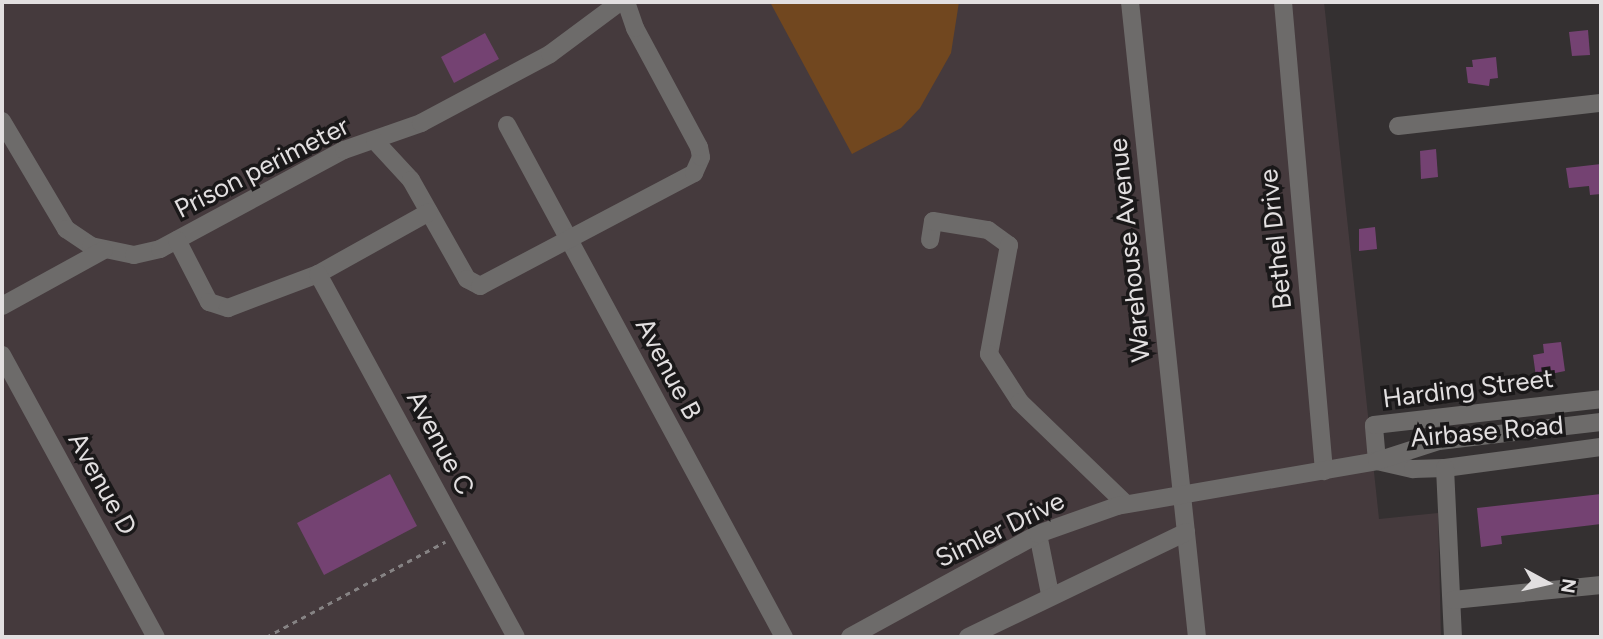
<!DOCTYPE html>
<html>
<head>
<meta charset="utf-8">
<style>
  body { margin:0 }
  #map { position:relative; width:1603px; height:639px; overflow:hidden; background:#343031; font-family:Figtree,sans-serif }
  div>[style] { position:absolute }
  .built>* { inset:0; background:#453a3d }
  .green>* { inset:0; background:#71471f }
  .building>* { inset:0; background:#744272 }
  .path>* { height:2.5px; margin-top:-1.25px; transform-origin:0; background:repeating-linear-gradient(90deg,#868384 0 5px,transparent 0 10px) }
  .minor>* { height:18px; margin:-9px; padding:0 9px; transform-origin:9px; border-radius:9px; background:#6d6b6a }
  span { translate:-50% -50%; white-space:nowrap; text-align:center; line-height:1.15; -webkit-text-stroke:7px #1a1819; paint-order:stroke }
  .street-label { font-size:26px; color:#e2dfe0 }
  .frame { position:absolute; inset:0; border:4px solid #e2dfe0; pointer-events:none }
  .north { position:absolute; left:1512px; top:548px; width:70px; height:70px; -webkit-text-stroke:5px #1a1819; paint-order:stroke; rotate:98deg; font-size:19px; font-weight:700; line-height:28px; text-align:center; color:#e2dfe0 }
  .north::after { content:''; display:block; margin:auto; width:24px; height:32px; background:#e2dfe0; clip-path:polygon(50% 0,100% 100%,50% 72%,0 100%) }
</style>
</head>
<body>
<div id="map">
  <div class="built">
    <div style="clip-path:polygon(2px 2px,1324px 2px,1379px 519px,1438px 513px,1441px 637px,2px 637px)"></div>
  </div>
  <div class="green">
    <div style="clip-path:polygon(770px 2px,959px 2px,951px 53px,920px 108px,901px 128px,852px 154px)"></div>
  </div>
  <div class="building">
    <div style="clip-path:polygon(1588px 30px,1590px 55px,1572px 56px,1569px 32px)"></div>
    <div style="clip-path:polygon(485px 33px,499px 59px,454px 83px,441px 57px)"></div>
    <div style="clip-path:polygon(1496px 57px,1498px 78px,1490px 79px,1489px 86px,1468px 83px,1466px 67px,1473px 67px,1472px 60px)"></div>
    <div style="clip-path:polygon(1436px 149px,1438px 177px,1421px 179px,1420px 151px)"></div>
    <div style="clip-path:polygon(1601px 164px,1601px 194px,1590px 195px,1589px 186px,1569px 188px,1566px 168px)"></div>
    <div style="clip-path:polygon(1375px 227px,1377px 249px,1359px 251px,1359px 229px)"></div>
    <div style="clip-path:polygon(1561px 342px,1565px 371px,1536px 377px,1533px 355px,1544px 353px,1543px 344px)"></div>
    <div style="clip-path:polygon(390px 474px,417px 526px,324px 575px,297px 523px)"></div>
    <div style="clip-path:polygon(1601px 494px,1601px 524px,1501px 536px,1502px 544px,1481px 547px,1477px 508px)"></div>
  </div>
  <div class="path">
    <div style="left:266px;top:637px;width:203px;rotate:-28deg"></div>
  </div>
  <div class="minor">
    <div style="left:1130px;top:2px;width:639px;rotate:83.98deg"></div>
    <div style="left:1283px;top:2px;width:471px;rotate:85deg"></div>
    <div style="left:2px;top:121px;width:126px;rotate:59.3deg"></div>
    <div style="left:66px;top:229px;width:30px;rotate:34deg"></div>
    <div style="left:91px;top:246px;width:44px;rotate:11.8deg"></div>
    <div style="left:134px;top:255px;width:27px;rotate:-13deg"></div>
    <div style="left:160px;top:249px;width:209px;rotate:-28.3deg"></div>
    <div style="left:344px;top:150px;width:82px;rotate:-19.3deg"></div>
    <div style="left:421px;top:123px;width:146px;rotate:-28.1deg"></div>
    <div style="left:550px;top:54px;width:87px;rotate:-36.6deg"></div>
    <div style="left:507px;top:125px;width:582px;rotate:61.59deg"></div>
    <div style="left:1398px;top:126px;width:204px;rotate:-6.5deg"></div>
    <div style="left:375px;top:141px;width:53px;rotate:47.3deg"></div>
    <div style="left:411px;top:180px;width:114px;rotate:60.5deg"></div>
    <div style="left:467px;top:279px;width:15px;rotate:28deg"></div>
    <div style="left:480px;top:286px;width:242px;rotate:-27.8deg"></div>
    <div style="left:694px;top:173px;width:17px;rotate:-66deg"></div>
    <div style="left:701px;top:157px;width:10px;rotate:-101deg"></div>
    <div style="left:699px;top:147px;width:135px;rotate:-118.3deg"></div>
    <div style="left:635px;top:28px;width:28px;rotate:-109deg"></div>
    <div style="left:177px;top:240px;width:70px;rotate:62.7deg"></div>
    <div style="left:209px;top:302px;width:20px;rotate:18deg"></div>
    <div style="left:228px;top:308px;width:96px;rotate:-20.7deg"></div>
    <div style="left:318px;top:274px;width:127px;rotate:-29.2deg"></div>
    <div style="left:930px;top:240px;width:19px;rotate:-81deg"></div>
    <div style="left:933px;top:221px;width:56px;rotate:9.3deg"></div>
    <div style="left:988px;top:230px;width:26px;rotate:36deg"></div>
    <div style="left:1009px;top:245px;width:111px;rotate:100.4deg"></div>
    <div style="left:989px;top:354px;width:57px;rotate:57.1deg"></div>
    <div style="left:1020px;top:402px;width:147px;rotate:43.9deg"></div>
    <div style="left:318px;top:274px;width:413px;rotate:61.4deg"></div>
    <div style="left:2px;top:306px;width:116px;rotate:-28.8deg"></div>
    <div style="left:2px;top:355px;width:321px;rotate:61.4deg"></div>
    <div style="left:1377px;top:461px;width:36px;rotate:-95deg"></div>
    <div style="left:1374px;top:425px;width:228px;rotate:-6.5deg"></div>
    <div style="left:1377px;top:461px;width:37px;rotate:13deg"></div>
    <div style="left:1413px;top:469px;width:32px;rotate:-2deg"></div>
    <div style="left:1445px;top:468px;width:157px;rotate:-7.7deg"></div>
    <div style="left:1445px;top:468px;width:169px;rotate:87.3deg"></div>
    <div style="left:1038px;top:534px;width:61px;rotate:78.7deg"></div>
    <div style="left:1453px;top:600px;width:149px;rotate:-5.8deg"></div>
    <div style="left:850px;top:637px;width:214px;rotate:-28.7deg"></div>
    <div style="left:1038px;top:534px;width:84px;rotate:-19.5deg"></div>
    <div style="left:1117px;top:506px;width:264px;rotate:-9.8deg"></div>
    <div style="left:1377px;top:461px;width:65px;rotate:-17.9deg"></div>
    <div style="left:1439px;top:441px;width:163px;rotate:-6.7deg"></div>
    <div style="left:968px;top:637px;width:242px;rotate:-25.7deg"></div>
  </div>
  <div class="street-label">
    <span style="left:262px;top:168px;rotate:-27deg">Prison perimeter</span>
    <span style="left:1276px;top:239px;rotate:-96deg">Bethel Drive</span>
    <span style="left:1130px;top:250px;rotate:-96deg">Warehouse Avenue</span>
    <span style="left:668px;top:369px;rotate:62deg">Avenue B</span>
    <span style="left:1468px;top:389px;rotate:-7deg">Harding Street</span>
    <span style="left:1487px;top:432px;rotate:-5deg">Airbase Road</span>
    <span style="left:440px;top:443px;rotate:62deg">Avenue C</span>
    <span style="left:102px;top:484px;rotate:61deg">Avenue D</span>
    <span style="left:1000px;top:530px;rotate:-26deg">Simler Drive</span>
  </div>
  <div class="frame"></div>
  <div class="north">N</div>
</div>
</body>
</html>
